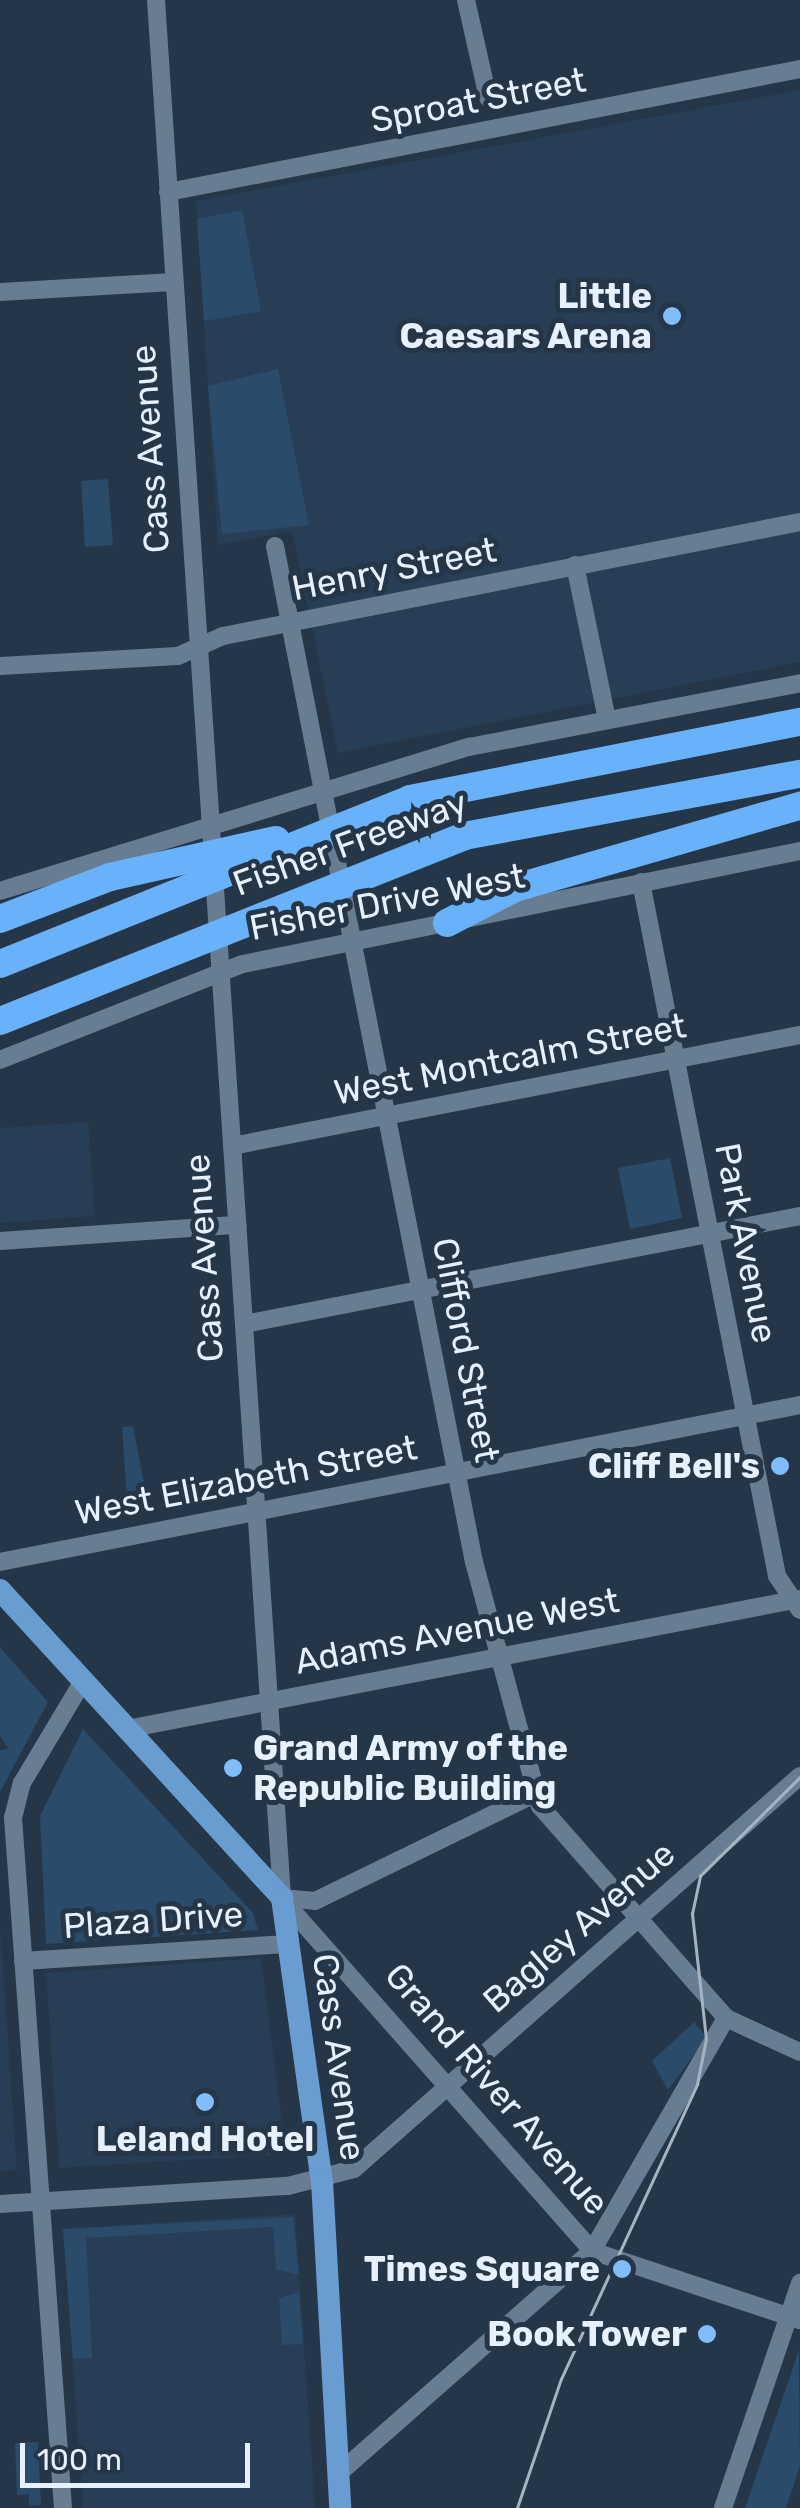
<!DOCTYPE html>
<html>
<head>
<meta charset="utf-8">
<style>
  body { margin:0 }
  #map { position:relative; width:800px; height:2508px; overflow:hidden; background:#243648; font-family:Rubik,sans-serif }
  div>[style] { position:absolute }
  .built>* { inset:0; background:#273e56 }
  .green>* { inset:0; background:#2b4b6b }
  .minor>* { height:18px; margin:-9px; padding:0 9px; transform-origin:9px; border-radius:9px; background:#697d92 }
  .major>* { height:22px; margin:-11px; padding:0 11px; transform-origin:11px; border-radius:11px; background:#699cd0 }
  .highway>* { height:28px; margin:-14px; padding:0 14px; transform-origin:14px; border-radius:14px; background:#69b1f9 }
  .tram>* { height:2.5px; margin:-1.25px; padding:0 1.25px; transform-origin:1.25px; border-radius:1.25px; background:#a6b3c1 }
  .dots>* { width:28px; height:28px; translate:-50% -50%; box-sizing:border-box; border:5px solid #243648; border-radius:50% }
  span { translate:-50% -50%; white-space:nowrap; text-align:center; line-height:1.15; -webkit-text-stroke:10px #243648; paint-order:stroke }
  .street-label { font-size:35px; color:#e6f1fd }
  .poi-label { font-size:35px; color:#e6f1fd; font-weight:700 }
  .right { translate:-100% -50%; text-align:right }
  .left { translate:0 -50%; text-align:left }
  .scale { position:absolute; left:20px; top:2443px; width:230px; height:45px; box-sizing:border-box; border:5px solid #e6f1fd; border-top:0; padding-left:12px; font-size:30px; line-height:35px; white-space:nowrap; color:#e6f1fd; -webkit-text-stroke:8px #243648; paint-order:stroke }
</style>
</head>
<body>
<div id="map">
  <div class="built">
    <div style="clip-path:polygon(800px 90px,800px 662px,338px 753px,292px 531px,218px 545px,196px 201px)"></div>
    <div style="clip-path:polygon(88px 1122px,95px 1216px,0 1223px,0 1128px)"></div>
    <div style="clip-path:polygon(0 1924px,17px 2170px,0 2171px)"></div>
    <div style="clip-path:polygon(261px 1958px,286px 2154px,59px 2168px,46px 1973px)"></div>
    <div style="clip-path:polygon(295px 2214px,315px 2508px,83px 2508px,63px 2229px)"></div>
  </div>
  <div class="green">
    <div style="clip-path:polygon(242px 210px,261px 311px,204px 321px,197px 219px)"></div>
    <div style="clip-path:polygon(278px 369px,309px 525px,222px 534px,208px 386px)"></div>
    <div style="clip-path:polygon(108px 479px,113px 545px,85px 547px,81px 481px)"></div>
    <div style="clip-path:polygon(670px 1158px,682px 1218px,630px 1229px,618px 1168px)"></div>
    <div style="clip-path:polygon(133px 1426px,149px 1510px,128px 1514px,122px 1427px)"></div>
    <div style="clip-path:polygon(0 1647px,48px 1702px,0 1792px,0 1750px,9px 1749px,0 1736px)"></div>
    <div style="clip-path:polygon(83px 1729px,253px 1913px,258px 1930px,46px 1944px,40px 1816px)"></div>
    <div style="clip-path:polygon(694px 2022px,707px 2037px,668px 2090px,652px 2061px)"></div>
    <div style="clip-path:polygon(293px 2217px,299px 2275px,276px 2269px,273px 2227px,86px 2238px,92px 2358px,73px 2359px,63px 2229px)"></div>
    <div style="clip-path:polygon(299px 2292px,303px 2344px,282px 2345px,279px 2298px)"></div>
    <div style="clip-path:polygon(799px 2350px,800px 2466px,786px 2508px,745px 2508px)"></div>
    <div style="clip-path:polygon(38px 2442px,41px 2505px,29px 2506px,29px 2494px,17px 2495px,15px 2443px)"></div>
  </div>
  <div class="minor">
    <div style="left:156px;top:0;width:1902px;rotate:86.2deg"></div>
    <div style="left:466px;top:0;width:100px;rotate:77.3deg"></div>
    <div style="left:168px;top:192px;width:644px;rotate:-11.01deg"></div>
    <div style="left:0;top:292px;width:173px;rotate:-3.3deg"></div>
    <div style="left:275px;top:546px;width:1035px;rotate:78.92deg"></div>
    <div style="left:474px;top:1562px;width:253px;rotate:74.9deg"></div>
    <div style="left:540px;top:1806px;width:282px;rotate:48.7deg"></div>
    <div style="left:726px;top:2018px;width:81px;rotate:24.7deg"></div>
    <div style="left:575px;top:565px;width:157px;rotate:78.3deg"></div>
    <div style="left:0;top:666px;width:178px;rotate:-3.2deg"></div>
    <div style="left:178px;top:656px;width:49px;rotate:-24deg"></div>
    <div style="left:223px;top:636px;width:588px;rotate:-11.18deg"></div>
    <div style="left:641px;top:882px;width:707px;rotate:78.91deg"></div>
    <div style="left:777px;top:1576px;width:41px;rotate:55.9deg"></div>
    <div style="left:0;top:891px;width:491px;rotate:-17.1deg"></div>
    <div style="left:469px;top:747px;width:337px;rotate:-10.9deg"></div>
    <div style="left:0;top:1060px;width:261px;rotate:-21.6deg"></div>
    <div style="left:243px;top:964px;width:568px;rotate:-11.47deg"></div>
    <div style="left:232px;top:1146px;width:579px;rotate:-11.06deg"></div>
    <div style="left:0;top:1241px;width:238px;rotate:-3.9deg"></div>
    <div style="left:244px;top:1324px;width:566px;rotate:-10.99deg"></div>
    <div style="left:0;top:1562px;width:815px;rotate:-11.1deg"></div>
    <div style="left:127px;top:1729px;width:684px;rotate:-10.95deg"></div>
    <div style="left:282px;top:1898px;width:33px;rotate:5deg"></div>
    <div style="left:315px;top:1901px;width:246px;rotate:-26deg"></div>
    <div style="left:282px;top:1899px;width:469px;rotate:48.6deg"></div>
    <div style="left:592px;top:2251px;width:219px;rotate:18.4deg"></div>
    <div style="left:23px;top:1961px;width:265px;rotate:-3.7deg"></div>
    <div style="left:0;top:2204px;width:289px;rotate:-3.6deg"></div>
    <div style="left:288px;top:2186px;width:68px;rotate:-14.4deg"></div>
    <div style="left:354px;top:2169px;width:594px;rotate:-41.39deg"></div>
    <div style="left:338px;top:2474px;width:338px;rotate:-41.3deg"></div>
    <div style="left:592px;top:2251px;width:269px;rotate:-60.1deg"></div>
    <div style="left:63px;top:2508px;width:692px;rotate:-94.14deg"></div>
    <div style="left:13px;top:1818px;width:36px;rotate:-76deg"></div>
    <div style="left:22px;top:1783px;width:119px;rotate:-59.1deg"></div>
    <div style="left:723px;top:2508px;width:238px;rotate:-71.1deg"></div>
  </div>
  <div class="major">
    <div style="left:0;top:1590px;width:418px;rotate:47.5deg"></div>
    <div style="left:282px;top:1898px;width:286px;rotate:82deg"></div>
    <div style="left:322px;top:2181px;width:327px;rotate:86.8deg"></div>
  </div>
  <div class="highway">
    <div style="left:0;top:919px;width:118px;rotate:-20.9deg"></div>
    <div style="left:110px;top:877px;width:170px;rotate:-12.6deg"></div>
    <div style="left:447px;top:923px;width:76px;rotate:-27.2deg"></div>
    <div style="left:515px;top:888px;width:297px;rotate:-16.1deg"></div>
    <div style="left:0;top:964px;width:442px;rotate:-21.9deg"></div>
    <div style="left:410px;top:799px;width:398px;rotate:-11.2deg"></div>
    <div style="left:0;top:1021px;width:500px;rotate:-21.7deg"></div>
    <div style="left:464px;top:836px;width:342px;rotate:-10.5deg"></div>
  </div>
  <div class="tram">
    <div style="left:517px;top:2508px;width:136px;rotate:-71.2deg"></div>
    <div style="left:561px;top:2379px;width:325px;rotate:-65.2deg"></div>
    <div style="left:697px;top:2084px;width:46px;rotate:-78.7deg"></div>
    <div style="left:706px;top:2039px;width:126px;rotate:-96.4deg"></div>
    <div style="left:692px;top:1914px;width:39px;rotate:-78deg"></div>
    <div style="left:700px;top:1876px;width:141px;rotate:-44.7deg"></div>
  </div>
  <div class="dots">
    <div style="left:672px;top:316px;background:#81bdfa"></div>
    <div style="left:780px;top:1466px;background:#81bdfa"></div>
    <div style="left:233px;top:1768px;background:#81bdfa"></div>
    <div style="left:205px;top:2102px;background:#81bdfa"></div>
    <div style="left:622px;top:2269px;background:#81bdfa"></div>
    <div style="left:707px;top:2334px;background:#81bdfa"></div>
  </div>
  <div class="street-label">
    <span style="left:478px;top:100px;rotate:-11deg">Sproat Street</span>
    <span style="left:150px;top:449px;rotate:-94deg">Cass Avenue</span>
    <span style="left:394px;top:569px;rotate:-11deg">Henry Street</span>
    <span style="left:350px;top:843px;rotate:-20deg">Fisher Freeway</span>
    <span style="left:387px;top:902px;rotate:-11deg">Fisher Drive West</span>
    <span style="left:510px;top:1059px;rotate:-11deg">West Montcalm Street</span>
    <span style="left:746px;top:1243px;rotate:79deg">Park Avenue</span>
    <span style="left:204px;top:1258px;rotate:-94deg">Cass Avenue</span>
    <span style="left:466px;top:1350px;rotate:79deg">Clifford Street</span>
    <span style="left:246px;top:1480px;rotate:-11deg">West Elizabeth Street</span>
    <span style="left:457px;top:1631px;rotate:-11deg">Adams Avenue West</span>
    <span style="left:153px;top:1920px;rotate:-4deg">Plaza Drive</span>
    <span style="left:579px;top:1927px;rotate:-41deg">Bagley Avenue</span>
    <span style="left:339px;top:2057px;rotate:82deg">Cass Avenue</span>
    <span style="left:497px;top:2089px;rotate:49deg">Grand River Avenue</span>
  </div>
  <div class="poi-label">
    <span class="right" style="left:652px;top:316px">Little<br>Caesars Arena</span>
    <span class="right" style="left:760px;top:1466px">Cliff Bell's</span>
    <span class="left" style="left:253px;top:1768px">Grand Army of the<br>Republic Building</span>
    <span style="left:205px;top:2139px">Leland Hotel</span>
    <span class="right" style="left:600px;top:2269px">Times Square</span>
    <span class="right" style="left:687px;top:2334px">Book Tower</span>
  </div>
  <div class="scale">100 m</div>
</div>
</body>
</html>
